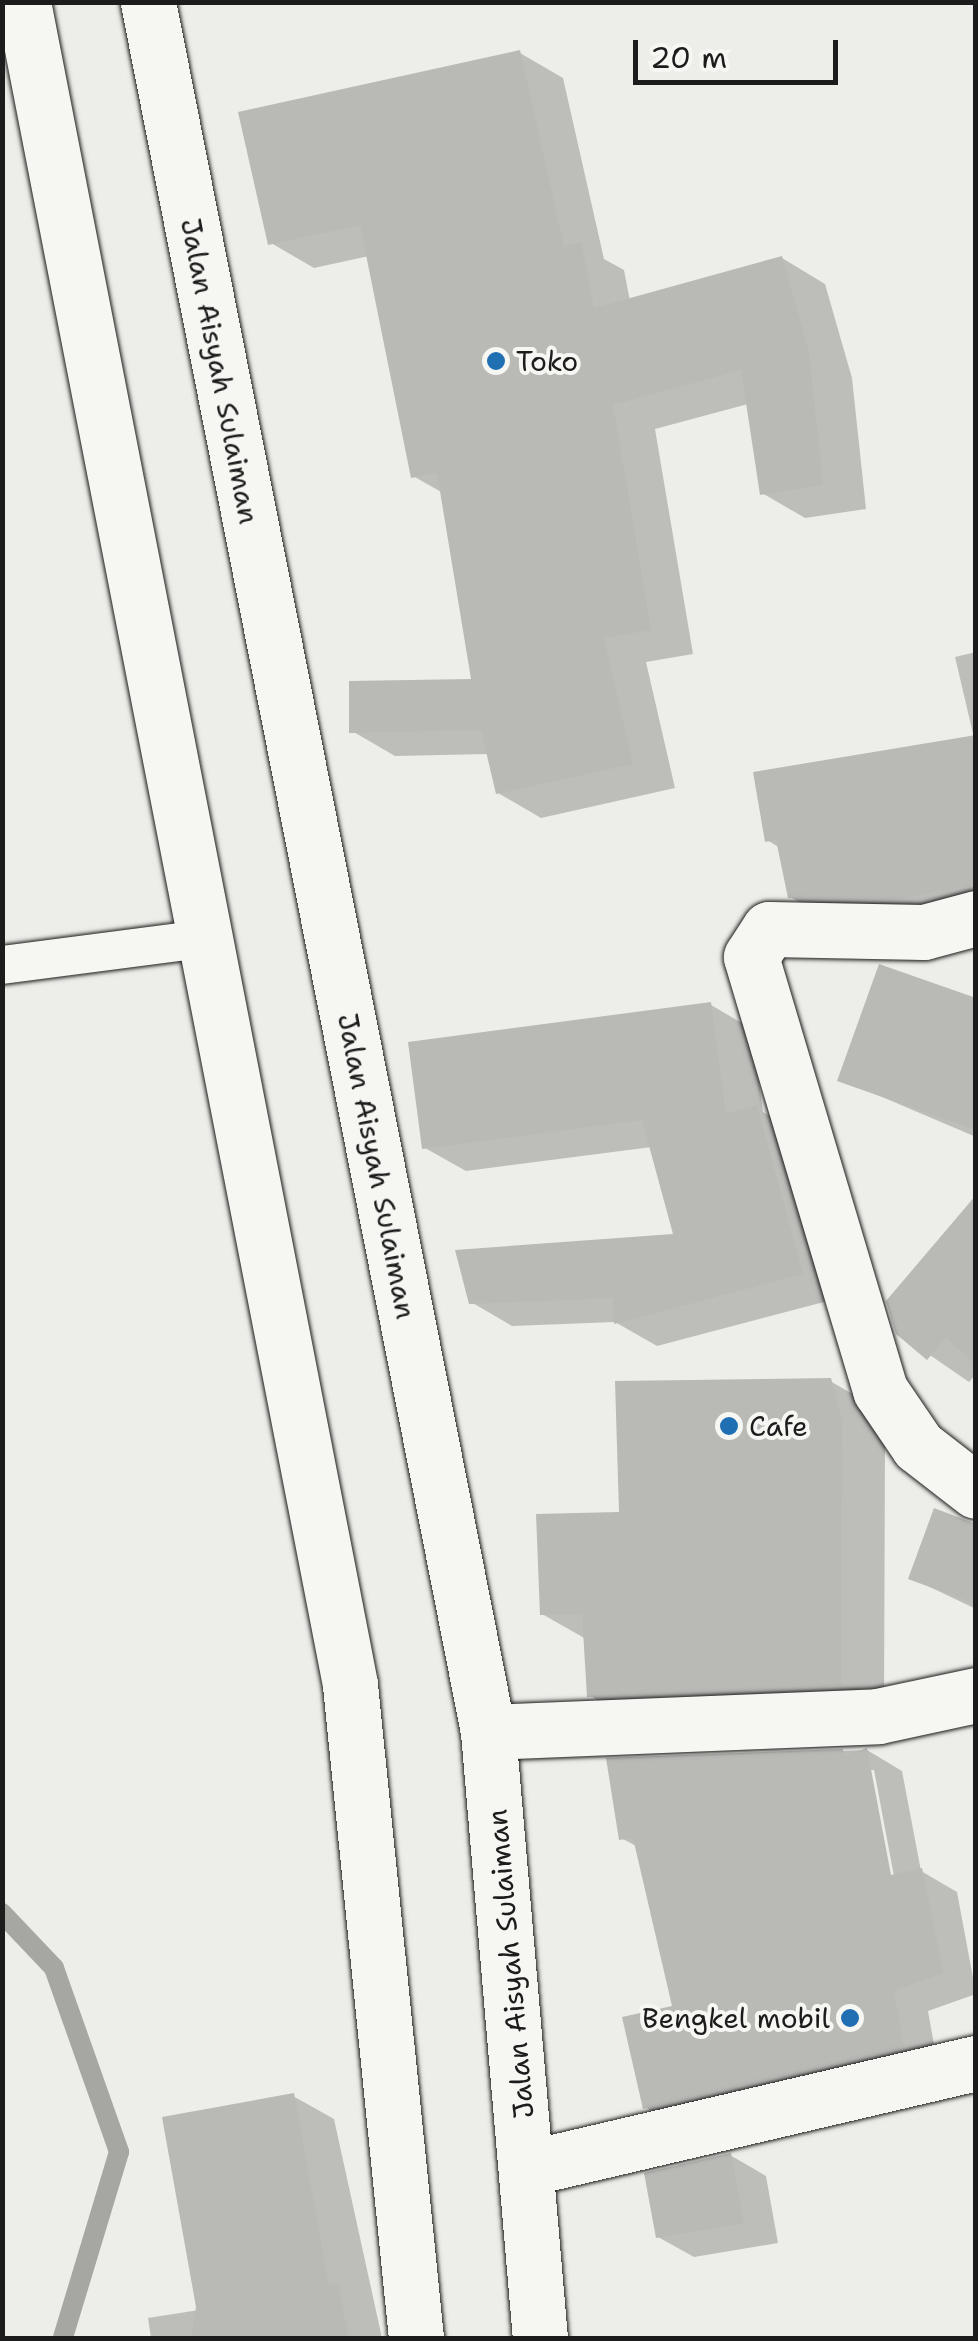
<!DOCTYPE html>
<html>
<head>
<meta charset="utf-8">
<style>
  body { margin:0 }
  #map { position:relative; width:978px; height:2341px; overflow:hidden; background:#edede9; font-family:"Shantell Sans",sans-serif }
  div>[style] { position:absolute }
  .shadow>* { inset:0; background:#0003 }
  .stream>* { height:20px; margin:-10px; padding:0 10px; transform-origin:10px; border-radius:10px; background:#a6a6a3 }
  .building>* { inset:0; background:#b9b9b6 }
  .roads { filter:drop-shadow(0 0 2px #1c1c1c) drop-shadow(0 0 2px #1c1c1c) }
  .lane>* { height:38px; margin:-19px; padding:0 19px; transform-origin:19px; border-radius:19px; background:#f6f6f2 }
  .street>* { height:55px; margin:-27.5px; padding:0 27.5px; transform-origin:27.5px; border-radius:27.5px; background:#f6f6f2 }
  .secondary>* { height:55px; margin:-27.5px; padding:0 27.5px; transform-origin:27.5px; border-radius:27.5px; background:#f6f6f2 }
  .highway>* { height:55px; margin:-27.5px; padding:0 27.5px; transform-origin:27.5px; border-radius:27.5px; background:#f6f6f2 }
  .dots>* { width:28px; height:28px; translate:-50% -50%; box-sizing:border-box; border:5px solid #f6f6f2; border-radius:50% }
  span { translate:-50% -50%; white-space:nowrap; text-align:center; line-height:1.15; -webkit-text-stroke:8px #f6f6f2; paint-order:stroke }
  .poi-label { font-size:28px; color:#1c1c1c }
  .left { translate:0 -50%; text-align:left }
  .right { translate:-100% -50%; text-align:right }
  .street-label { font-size:28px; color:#1c1c1c }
  .frame { position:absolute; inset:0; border:5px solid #1c1c1c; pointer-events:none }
  .scale { position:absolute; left:633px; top:40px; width:205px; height:45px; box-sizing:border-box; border:5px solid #1c1c1c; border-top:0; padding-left:12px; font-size:30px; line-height:35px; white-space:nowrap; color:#1c1c1c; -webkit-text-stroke:8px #f6f6f2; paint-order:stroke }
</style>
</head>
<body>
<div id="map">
  <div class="shadow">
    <div style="clip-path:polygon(520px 53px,563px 78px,604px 259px,624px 270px,630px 301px,782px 258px,825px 284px,852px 378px,866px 509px,805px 518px,762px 493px,748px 404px,655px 429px,693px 654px,646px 662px,675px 788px,541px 818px,498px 793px,489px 754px,395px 756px,352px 731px,474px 681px,443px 493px,413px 476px,369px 256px,314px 268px,271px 243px)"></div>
    <div style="clip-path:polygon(976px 652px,976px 915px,832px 920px,790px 897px,780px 848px,767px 840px,974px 738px,955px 657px)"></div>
    <div style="clip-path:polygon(976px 1001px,976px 1137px,840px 1079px)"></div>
    <div style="clip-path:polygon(711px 1005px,752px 1029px,763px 1112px,798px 1132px,843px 1297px,657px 1346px,615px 1322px,512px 1326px,471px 1302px,676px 1236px,652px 1147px,466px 1171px,425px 1148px)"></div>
    <div style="clip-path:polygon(976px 1199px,976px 1374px,969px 1382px,898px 1333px)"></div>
    <div style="clip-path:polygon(830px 1381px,875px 1407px,885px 1446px,884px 1710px,633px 1721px,589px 1695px,586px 1639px,542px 1614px,621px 1514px)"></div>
    <div style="clip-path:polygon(976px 1526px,976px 1609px,911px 1578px)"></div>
    <div style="clip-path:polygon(evenodd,867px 1750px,902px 1771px,921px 1871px,957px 1892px,976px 1994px,928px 2011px,938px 2067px,680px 2128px,645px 2107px,675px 2008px,638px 1847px,621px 1838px,843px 1751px,867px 1750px,869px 1770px,874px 1770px,896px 1887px,891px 1888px,869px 1770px)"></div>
    <div style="clip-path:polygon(293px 2096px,334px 2119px,382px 2338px,151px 2338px,148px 2318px,199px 2310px)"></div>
    <div style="clip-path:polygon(730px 2155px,766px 2176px,778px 2243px,694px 2257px,658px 2237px)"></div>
  </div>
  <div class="stream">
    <div style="left:2px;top:1913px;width:76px;rotate:46.6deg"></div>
    <div style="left:54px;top:1968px;width:195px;rotate:70.5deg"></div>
    <div style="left:119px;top:2152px;width:194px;rotate:106.8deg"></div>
  </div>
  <div class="building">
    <div style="clip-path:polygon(520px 50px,564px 246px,581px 242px,594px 308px,782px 256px,809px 352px,823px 485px,760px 495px,741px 370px,613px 405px,651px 630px,604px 638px,633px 764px,496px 794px,481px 730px,349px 733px,349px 681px,471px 679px,437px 473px,411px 478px,360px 225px,268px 245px,238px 112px)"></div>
    <div style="clip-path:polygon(976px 735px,976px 884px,894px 900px,788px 898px,776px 840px,765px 842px,753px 772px)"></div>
    <div style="clip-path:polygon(879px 964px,976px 998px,976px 1130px,837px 1081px)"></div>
    <div style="clip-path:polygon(711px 1002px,726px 1114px,757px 1105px,803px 1274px,614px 1324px,613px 1298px,469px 1304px,455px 1250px,673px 1234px,642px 1120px,422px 1149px,408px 1042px)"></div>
    <div style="clip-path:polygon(976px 1195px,976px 1365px,946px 1338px,927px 1360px,896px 1334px,886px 1301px)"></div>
    <div style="clip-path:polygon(831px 1378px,842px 1419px,841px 1686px,587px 1697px,582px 1614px,540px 1615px,536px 1514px,619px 1512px,615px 1381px)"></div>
    <div style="clip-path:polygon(934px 1508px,976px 1524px,976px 1604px,908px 1579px)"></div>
    <div style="clip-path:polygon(867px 1748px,891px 1875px,922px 1868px,943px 1973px,894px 1991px,904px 2048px,643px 2109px,622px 2017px,672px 2006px,633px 1838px,619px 1840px,606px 1758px,843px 1749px,844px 1756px)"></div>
    <div style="clip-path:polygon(294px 2093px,329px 2285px,339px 2284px,348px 2338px,191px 2338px,196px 2307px,162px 2117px)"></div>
    <div style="clip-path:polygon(731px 2153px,744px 2223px,656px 2238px,644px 2173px)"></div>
  </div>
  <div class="roads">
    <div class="lane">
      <div style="left:2px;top:965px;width:202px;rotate:-7.4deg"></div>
    </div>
    <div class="street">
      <div style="left:976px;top:918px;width:54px;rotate:164.9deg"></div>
      <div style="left:924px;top:932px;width:155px;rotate:-178.9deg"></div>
      <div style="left:769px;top:929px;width:33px;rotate:123deg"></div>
      <div style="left:751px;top:957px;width:452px;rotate:73.4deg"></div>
      <div style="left:880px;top:1390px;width:68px;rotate:55.8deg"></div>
      <div style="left:918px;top:1446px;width:73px;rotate:37.8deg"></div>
      <div style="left:528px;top:2168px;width:460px;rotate:-13.2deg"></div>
    </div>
    <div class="secondary">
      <div style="left:488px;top:1732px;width:390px;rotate:-2.3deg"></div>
      <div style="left:878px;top:1716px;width:100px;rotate:-12.1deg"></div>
    </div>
    <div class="highway">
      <div style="left:23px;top:2px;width:1714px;rotate:79deg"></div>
      <div style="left:350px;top:1685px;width:656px;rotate:84.23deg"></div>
      <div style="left:148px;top:2px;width:1763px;rotate:78.88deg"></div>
      <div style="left:488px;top:1732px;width:608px;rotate:85.1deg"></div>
    </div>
  </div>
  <div class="dots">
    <div style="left:496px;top:361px;background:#1f6fb2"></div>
    <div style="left:729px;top:1426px;background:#1f6fb2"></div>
    <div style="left:850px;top:2018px;background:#1f6fb2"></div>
  </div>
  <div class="poi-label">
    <span class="left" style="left:516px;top:361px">Toko</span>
    <span class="left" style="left:749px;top:1426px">Cafe</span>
    <span class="right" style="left:830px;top:2018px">Bengkel mobil</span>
  </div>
  <div class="street-label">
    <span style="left:220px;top:371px;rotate:79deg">Jalan Aisyah Sulaiman</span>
    <span style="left:377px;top:1166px;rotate:79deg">Jalan Aisyah Sulaiman</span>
    <span style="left:510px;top:1964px;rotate:-95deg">Jalan Aisyah Sulaiman</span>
  </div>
  <div class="frame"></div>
  <div class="scale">20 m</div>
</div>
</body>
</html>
